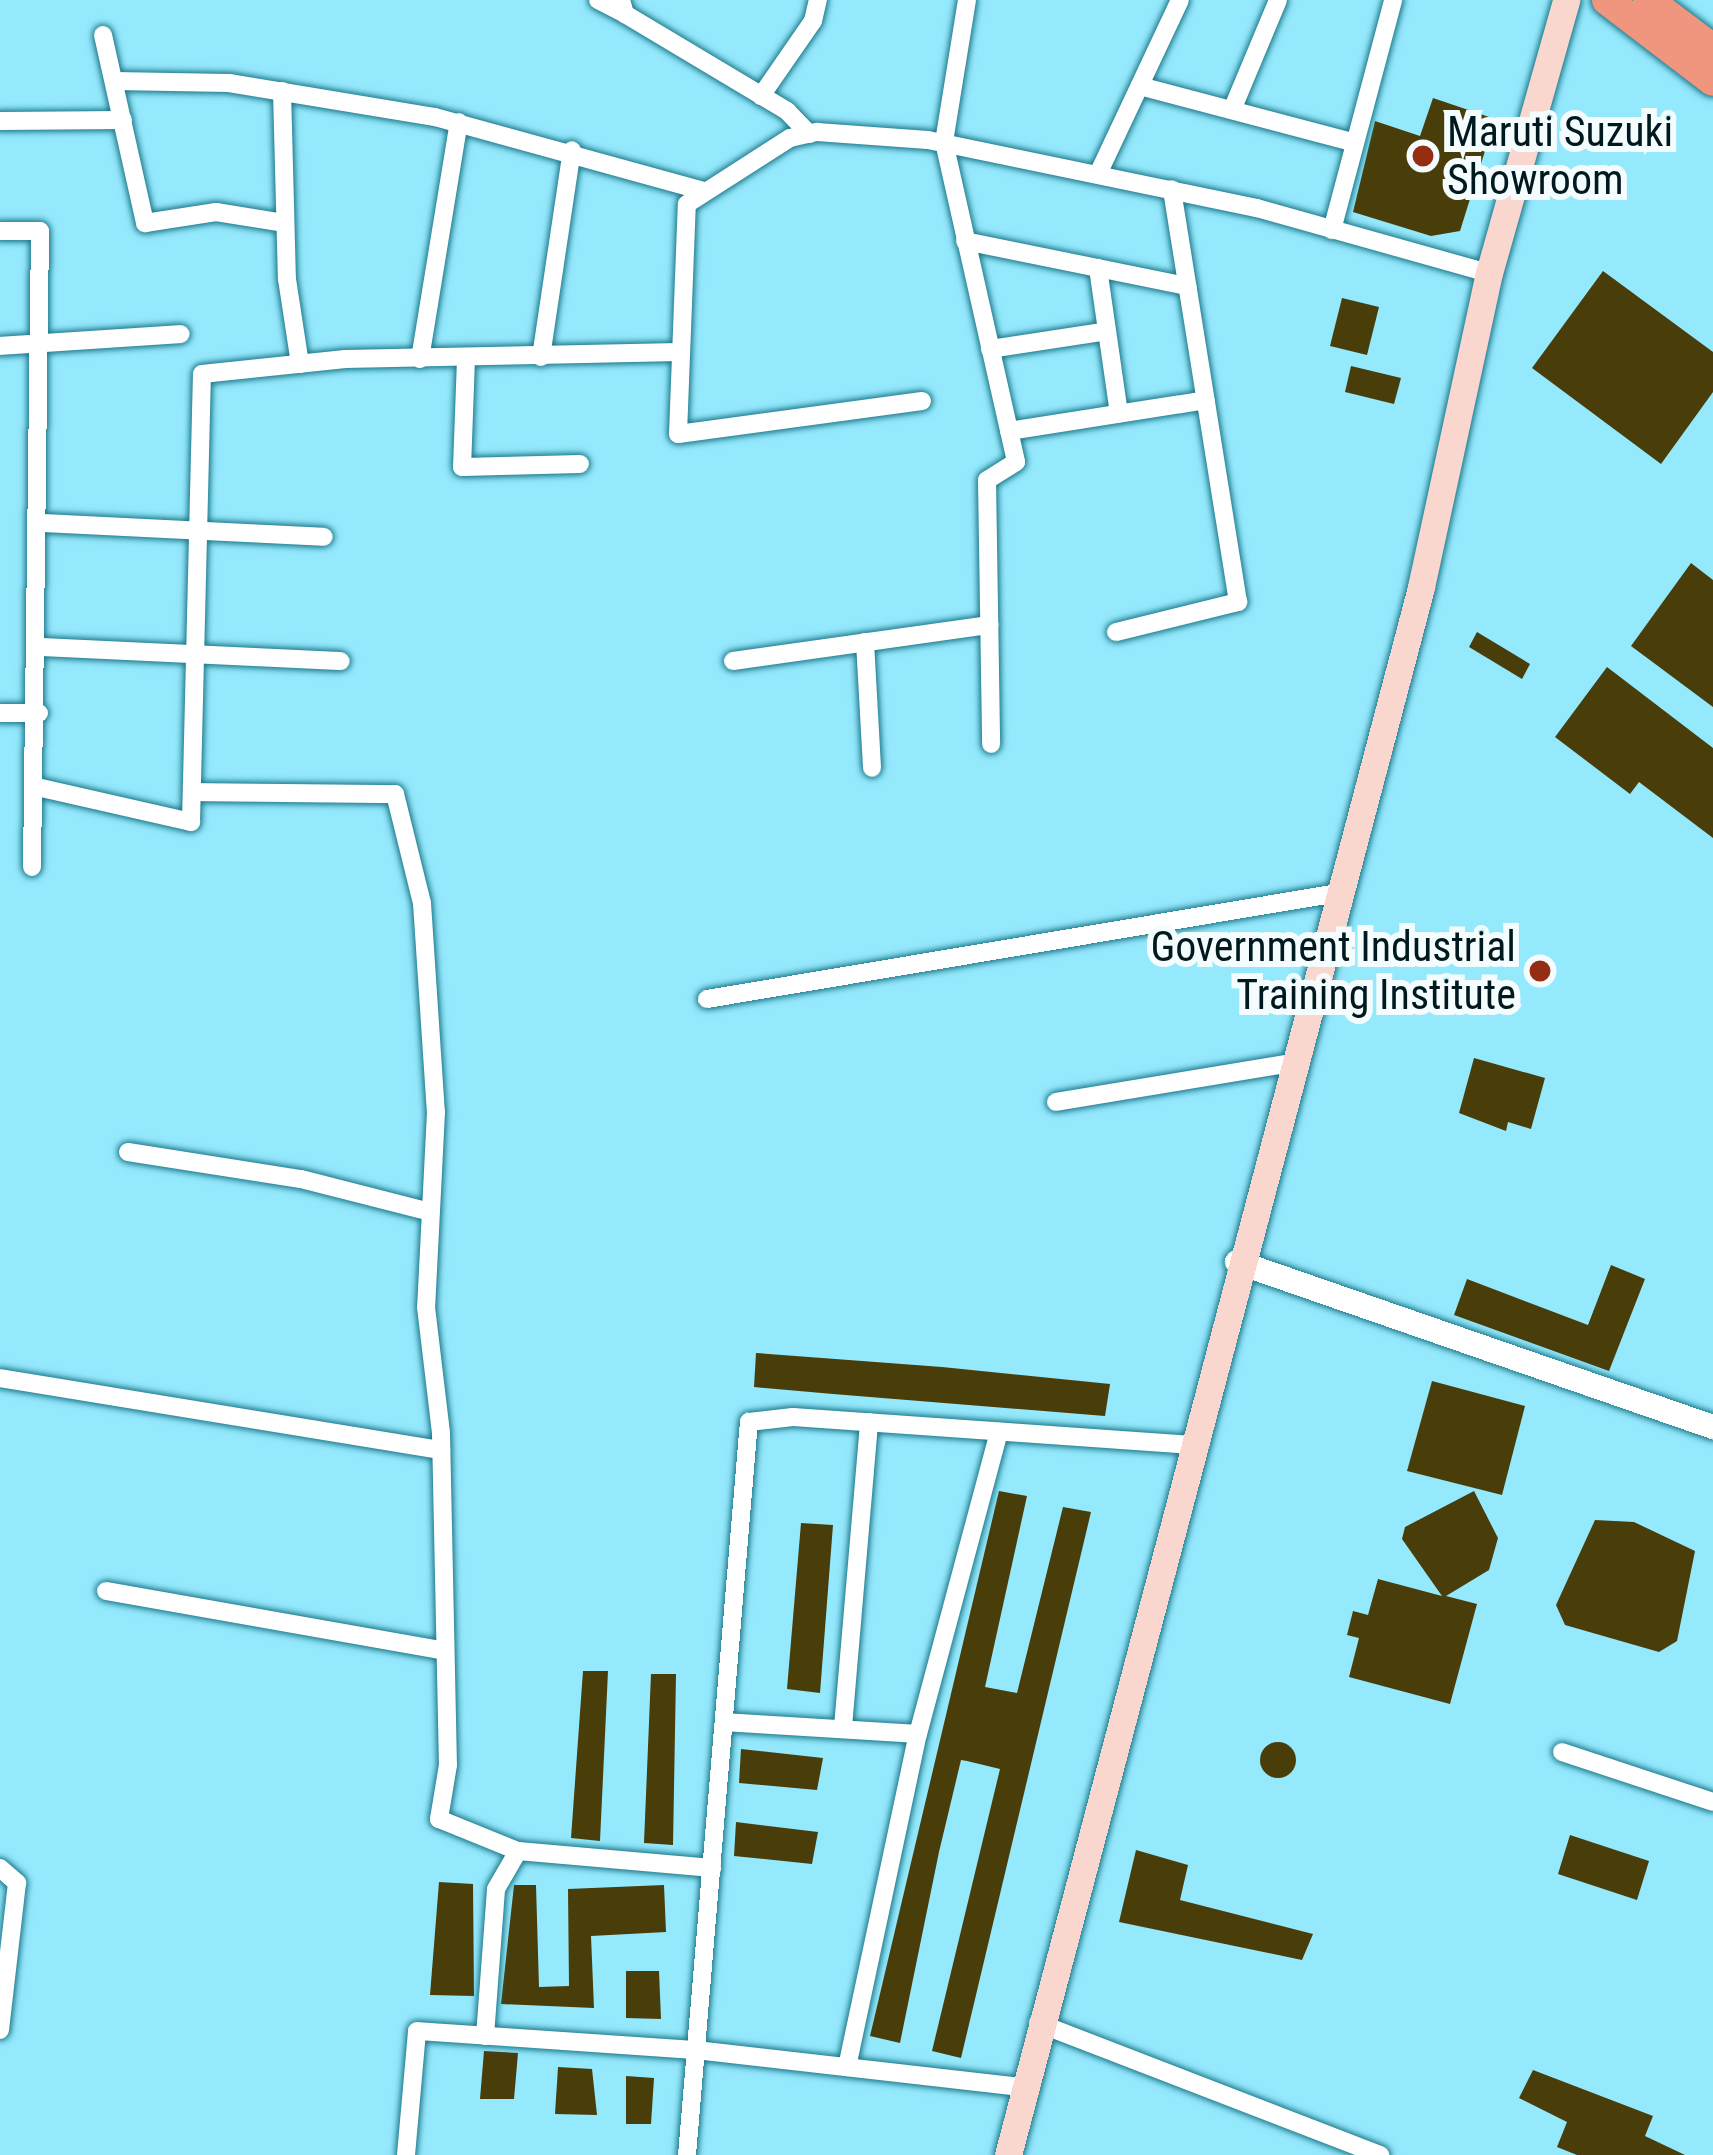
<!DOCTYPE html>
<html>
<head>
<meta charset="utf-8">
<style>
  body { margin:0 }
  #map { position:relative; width:1713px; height:2155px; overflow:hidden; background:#95e9fd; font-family:"Roboto Condensed",sans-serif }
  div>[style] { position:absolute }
  .building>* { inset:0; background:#493d09 }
  .round { border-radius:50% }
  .roads { filter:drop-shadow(0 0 3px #1b788a) drop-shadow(0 0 3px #1b788a) }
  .minor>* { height:18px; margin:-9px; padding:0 9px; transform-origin:9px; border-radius:9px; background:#fff }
  .tertiary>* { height:24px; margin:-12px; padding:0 12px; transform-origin:12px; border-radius:12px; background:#fff }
  .secondary>* { height:27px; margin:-13.5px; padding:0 13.5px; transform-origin:13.5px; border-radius:13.5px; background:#f9d7cf }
  .trunk>* { height:30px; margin:-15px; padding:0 15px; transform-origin:15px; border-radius:15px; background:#f0967f }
  .dots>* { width:33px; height:33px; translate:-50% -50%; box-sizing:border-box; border:6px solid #f5fcfe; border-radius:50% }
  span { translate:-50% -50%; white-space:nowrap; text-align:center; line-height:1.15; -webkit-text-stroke:12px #f5fcfe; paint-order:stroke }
  .poi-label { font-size:42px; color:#00191f }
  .left { translate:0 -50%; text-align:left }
  .right { translate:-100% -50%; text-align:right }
</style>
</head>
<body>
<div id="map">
  <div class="building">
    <div style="clip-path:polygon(1433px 98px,1495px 119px,1460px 231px,1431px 236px,1353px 212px,1375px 121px,1420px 136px)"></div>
    <div style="clip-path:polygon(1603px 271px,1713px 352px,1713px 392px,1661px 464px,1532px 368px)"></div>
    <div style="clip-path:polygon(1342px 298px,1379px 307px,1367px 355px,1330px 346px)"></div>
    <div style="clip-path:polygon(1351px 366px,1401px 378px,1394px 404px,1345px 392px)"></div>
    <div style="clip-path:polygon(1691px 563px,1713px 580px,1713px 707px,1631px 646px)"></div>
    <div style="clip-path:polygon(1477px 632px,1530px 664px,1522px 679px,1469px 647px)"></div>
    <div style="clip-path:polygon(1607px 667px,1713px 748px,1713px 838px,1639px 782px,1630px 794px,1555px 737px)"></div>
    <div style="clip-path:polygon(1474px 1058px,1545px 1078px,1531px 1129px,1508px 1122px,1506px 1131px,1459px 1113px)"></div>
    <div style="clip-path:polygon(1611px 1265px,1645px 1279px,1609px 1371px,1454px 1315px,1467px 1279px,1588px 1325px)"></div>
    <div style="clip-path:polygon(756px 1353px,942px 1367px,1110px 1384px,1105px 1416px,833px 1394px,754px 1387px)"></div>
    <div style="clip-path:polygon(1432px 1381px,1525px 1406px,1502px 1495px,1407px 1471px)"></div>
    <div style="clip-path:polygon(999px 1491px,1027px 1496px,985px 1687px,1017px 1693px,1063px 1507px,1091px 1512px,961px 2058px,932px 2051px,1000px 1769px,967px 1761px,961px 1760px,939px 1852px,900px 2043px,870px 2036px)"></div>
    <div style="clip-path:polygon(1474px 1491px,1498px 1538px,1489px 1570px,1446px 1596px,1477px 1604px,1450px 1704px,1349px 1677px,1359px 1638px,1347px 1635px,1353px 1611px,1368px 1615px,1378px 1579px,1442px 1596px,1402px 1539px,1405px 1527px)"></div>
    <div style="clip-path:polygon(1595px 1520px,1634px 1522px,1695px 1551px,1677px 1641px,1659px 1652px,1565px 1625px,1556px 1605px)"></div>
    <div style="clip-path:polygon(801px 1523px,833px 1525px,820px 1693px,787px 1689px)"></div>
    <div style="clip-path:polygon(583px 1671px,608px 1671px,600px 1841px,571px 1838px)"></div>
    <div style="clip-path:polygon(651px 1674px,676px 1674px,673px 1845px,644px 1843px)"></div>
    <div class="round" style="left:1260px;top:1742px;width:36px;height:36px"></div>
    <div style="clip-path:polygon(741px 1749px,823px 1758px,817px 1790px,739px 1783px)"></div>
    <div style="clip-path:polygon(736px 1822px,818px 1832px,812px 1864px,734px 1856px)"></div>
    <div style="clip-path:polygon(1570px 1835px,1649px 1861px,1637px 1900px,1558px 1874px)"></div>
    <div style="clip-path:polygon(1136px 1850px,1188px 1865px,1180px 1900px,1313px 1934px,1302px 1960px,1119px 1922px)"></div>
    <div style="clip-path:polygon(439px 1882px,473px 1884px,474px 1996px,430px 1995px)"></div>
    <div style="clip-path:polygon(514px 1885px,536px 1885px,539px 1987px,569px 1986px,568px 1889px,664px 1885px,666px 1932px,591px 1936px,594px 2008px,501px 2004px)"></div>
    <div style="clip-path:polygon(626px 1971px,659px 1971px,661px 2019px,626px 2018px)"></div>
    <div style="clip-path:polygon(484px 2051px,518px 2053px,514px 2099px,480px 2099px)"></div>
    <div style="clip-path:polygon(558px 2067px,592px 2069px,597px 2115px,555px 2114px)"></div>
    <div style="clip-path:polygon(1533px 2070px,1653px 2116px,1645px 2136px,1685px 2155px,1577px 2155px,1557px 2147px,1567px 2122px,1519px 2098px)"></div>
    <div style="clip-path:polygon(626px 2076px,654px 2078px,651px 2124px,626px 2124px)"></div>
  </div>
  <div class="roads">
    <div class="minor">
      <div style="left:598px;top:0;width:30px;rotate:27deg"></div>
      <div style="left:621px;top:0;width:15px;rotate:74deg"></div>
      <div style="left:625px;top:14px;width:189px;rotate:30.9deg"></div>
      <div style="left:787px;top:111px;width:32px;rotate:46deg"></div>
      <div style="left:967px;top:0;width:144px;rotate:99.2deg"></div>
      <div style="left:944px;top:142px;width:328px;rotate:77.3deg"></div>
      <div style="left:1016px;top:462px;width:34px;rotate:148deg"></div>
      <div style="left:987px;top:480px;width:264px;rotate:89.1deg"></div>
      <div style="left:103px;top:35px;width:193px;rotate:77.4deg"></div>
      <div style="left:145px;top:223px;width:72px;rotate:-8.8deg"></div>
      <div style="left:216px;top:212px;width:70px;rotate:9.1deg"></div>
      <div style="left:114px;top:81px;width:115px;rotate:1deg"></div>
      <div style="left:229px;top:83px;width:209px;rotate:9.4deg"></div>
      <div style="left:435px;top:117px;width:279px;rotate:15.4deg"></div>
      <div style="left:1140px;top:86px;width:219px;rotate:14.8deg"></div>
      <div style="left:282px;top:91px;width:188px;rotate:88.5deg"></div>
      <div style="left:287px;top:279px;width:86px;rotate:81.3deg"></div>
      <div style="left:761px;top:96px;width:91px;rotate:-55.3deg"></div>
      <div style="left:813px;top:21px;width:22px;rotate:-77deg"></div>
      <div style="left:1232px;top:110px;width:119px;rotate:-67.3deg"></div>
      <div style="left:0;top:121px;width:123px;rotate:-0.5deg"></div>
      <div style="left:1099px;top:172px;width:190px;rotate:-64.8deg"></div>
      <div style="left:1332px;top:230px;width:238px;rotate:-75.1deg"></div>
      <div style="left:0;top:231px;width:40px"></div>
      <div style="left:40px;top:231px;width:636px;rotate:90.72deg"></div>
      <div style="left:965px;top:241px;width:227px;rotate:11.5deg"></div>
      <div style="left:1098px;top:268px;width:147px;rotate:81.8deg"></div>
      <div style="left:0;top:346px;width:181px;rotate:-3.8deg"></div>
      <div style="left:990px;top:349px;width:118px;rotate:-8.7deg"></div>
      <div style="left:541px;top:357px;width:209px;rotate:-81.5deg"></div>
      <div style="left:420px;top:359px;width:240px;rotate:-80.7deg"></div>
      <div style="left:466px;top:359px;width:108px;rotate:92.1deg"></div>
      <div style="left:462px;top:467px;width:118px;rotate:-1.5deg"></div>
      <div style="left:922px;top:401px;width:246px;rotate:172.3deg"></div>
      <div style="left:678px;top:434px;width:230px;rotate:-87.8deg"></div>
      <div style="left:687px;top:204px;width:122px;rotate:-32.7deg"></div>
      <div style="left:790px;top:138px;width:28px;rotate:-13deg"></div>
      <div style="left:817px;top:132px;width:111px;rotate:4.1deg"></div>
      <div style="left:928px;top:140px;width:336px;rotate:11.7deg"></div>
      <div style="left:1257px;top:208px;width:241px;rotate:15.7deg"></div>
      <div style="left:1009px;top:431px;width:199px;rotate:-8.9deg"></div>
      <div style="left:42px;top:523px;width:282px;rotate:2.8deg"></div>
      <div style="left:1116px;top:632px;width:126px;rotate:-13.8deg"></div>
      <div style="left:1238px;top:602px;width:418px;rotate:-99.1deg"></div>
      <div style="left:865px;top:642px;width:126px;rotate:86.8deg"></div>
      <div style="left:40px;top:647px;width:301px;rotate:2.7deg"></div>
      <div style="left:733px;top:661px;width:259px;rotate:-8deg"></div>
      <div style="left:0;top:713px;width:39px"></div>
      <div style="left:37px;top:787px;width:158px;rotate:12.8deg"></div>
      <div style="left:191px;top:822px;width:448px;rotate:-88.6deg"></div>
      <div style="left:202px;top:374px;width:144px;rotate:-6deg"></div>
      <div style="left:345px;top:359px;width:334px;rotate:-1.2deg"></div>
      <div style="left:194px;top:792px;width:201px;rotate:0.6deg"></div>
      <div style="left:395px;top:794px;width:112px;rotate:76.1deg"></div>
      <div style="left:422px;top:903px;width:209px;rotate:86.2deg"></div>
      <div style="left:436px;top:1112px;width:195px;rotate:92.9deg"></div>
      <div style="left:426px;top:1307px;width:127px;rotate:83.2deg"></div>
      <div style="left:441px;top:1433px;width:332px;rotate:88.8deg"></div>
      <div style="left:448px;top:1765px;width:55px;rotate:99.5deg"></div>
      <div style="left:439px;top:1819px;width:85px;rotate:22.1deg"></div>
      <div style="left:518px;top:1851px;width:195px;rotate:5deg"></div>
      <div style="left:707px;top:999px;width:640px;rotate:-9.54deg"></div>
      <div style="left:1056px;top:1102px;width:238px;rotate:-9.4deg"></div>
      <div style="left:128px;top:1152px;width:175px;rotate:8.9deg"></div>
      <div style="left:301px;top:1179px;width:133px;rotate:14.3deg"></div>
      <div style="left:0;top:1378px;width:447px;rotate:9.3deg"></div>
      <div style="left:106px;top:1591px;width:344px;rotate:10deg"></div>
      <div style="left:724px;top:1722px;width:194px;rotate:3.5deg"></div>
      <div style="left:843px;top:1727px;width:306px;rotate:-85.1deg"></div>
      <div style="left:1562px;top:1752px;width:159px;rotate:18.3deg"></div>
      <div style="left:0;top:1868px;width:23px;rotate:41deg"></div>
      <div style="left:17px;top:1883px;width:148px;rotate:96.6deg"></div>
      <div style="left:1038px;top:2023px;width:367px;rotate:21.1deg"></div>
      <div style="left:485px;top:2036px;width:147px;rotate:-85.7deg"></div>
      <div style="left:496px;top:1889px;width:44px;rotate:-59.9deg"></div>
      <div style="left:847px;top:2067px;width:340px;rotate:-78deg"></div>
      <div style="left:918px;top:1734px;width:313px;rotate:-75deg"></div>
      <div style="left:406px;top:2155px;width:124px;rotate:-84.9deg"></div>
      <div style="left:417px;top:2031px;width:280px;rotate:3.9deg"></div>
      <div style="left:696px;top:2050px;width:329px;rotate:6.5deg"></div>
      <div style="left:687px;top:2155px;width:736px;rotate:-85.17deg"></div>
      <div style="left:749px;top:1422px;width:44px;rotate:-6.5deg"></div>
      <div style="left:793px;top:1417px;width:397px;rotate:4deg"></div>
    </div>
    <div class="tertiary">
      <div style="left:1237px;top:1262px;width:504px;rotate:19.12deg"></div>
    </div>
    <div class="secondary">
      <div style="left:1008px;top:2155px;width:1621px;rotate:-75.24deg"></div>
      <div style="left:1421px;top:587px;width:321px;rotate:-77.8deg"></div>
      <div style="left:1489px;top:273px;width:284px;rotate:-74.2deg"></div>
    </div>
    <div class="trunk">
      <div style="left:1607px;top:0;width:133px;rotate:37.4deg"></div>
      <div style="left:1648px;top:0;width:81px;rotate:37deg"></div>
    </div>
  </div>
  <div class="dots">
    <div style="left:1423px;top:156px;background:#952d12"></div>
    <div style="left:1540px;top:971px;background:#952d12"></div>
  </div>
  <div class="poi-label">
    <span class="left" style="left:1447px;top:156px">Maruti Suzuki<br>Showroom</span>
    <span class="right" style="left:1516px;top:971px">Government Industrial<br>Training Institute</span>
  </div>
</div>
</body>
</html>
